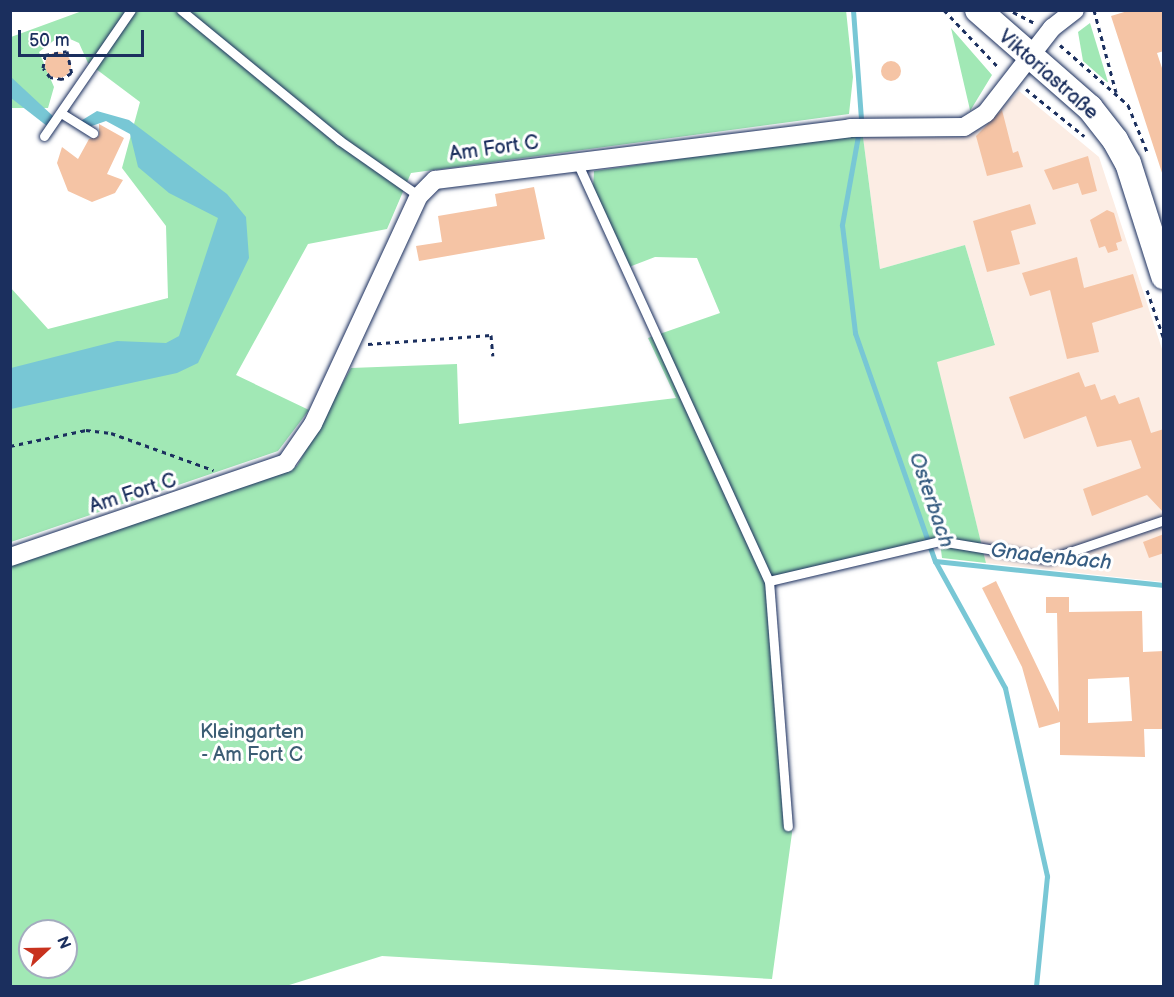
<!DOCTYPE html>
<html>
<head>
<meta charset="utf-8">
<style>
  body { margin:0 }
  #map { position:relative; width:1174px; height:997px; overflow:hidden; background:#fff; font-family:"Balsamiq Sans",sans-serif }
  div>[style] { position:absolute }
  .built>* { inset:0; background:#fcede4 }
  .green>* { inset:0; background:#a1e8b5 }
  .water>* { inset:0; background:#78c7d5 }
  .stream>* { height:5px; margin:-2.5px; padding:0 2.5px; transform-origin:2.5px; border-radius:2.5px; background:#78c7d5 }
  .building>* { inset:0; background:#f5c4a5 }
  .round { border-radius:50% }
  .path>* { height:3px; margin-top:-1.5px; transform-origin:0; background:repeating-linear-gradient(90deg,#1b2f5e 0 4.5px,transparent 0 9px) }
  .roads { filter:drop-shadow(0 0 2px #1b2f5e) drop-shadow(0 0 2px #1b2f5e) }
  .lane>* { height:9px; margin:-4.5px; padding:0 4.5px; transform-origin:4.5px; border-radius:4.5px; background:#fff }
  .street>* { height:18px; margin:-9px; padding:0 9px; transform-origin:9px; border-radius:9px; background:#fff }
  .secondary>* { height:26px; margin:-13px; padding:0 13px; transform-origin:13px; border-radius:13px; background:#fff }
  span { translate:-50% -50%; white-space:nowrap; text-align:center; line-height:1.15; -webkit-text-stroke:6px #fff; paint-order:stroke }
  .street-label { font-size:20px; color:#1b2f5e }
  .park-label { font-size:20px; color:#3c5d74 }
  .water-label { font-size:21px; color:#375d82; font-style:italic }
  .frame { position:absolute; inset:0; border:12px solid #1b2f5e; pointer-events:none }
  .north { position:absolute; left:18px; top:919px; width:60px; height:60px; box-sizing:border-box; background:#fff; border:2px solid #a4acbf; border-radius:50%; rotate:68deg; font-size:16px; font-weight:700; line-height:24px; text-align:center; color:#1b2f5e }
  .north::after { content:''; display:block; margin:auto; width:21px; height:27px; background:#c8321e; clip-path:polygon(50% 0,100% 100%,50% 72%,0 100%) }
  .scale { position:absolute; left:18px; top:30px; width:126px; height:27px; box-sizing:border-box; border:3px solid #1b2f5e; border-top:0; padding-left:8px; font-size:18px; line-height:21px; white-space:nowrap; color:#1b2f5e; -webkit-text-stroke:4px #fff; paint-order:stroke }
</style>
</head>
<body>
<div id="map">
  <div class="built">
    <div style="clip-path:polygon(1019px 91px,1099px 157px,1163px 352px,1163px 582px,986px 563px,936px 361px,995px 344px,965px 245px,880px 269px,863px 137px,962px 137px,980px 129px)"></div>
  </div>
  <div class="green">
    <div style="clip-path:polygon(82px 11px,846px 10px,853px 77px,849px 114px,411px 173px,387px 229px,308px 244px,236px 375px,309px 410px,278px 451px,11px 542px,10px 287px,48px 329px,168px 298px,166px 226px,122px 168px,140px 102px,88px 63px,79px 43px,61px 35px,39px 52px,54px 87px,48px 108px,11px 108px,11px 37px)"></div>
    <div style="clip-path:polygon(1090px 23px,1108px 82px,1107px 82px,1083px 61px,1078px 32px)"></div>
    <div style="clip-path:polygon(951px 28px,992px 75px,970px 111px,970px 110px)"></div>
    <div style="clip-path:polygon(evenodd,835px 137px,863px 137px,880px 269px,965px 245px,995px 345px,937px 362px,986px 563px,942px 558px,940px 542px,769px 581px,792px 833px,772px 979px,382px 956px,286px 986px,11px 986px,10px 564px,297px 466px,351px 368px,457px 364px,459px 424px,676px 398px,648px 338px,720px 313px,697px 258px,655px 257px,629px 267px,593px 188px,594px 171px,835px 137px,30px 931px,66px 931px,66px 967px,30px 967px,30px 931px)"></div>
  </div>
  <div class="water">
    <div style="clip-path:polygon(11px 77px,54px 117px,47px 126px,11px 98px)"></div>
    <div style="clip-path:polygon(97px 111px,129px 120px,227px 194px,246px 217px,249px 258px,198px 363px,177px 373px,11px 409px,11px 368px,117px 341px,166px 343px,179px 336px,218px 218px,169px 193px,138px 167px,130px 134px,106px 121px,89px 127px,79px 122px)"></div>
  </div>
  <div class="stream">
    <div style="left:853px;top:10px;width:109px;rotate:85.8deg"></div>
    <div style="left:861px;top:119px;width:108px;rotate:100.2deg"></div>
    <div style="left:842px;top:225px;width:109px;rotate:83.1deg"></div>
    <div style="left:855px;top:333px;width:242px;rotate:70.7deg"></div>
    <div style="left:935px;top:561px;width:145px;rotate:61.1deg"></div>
    <div style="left:1005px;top:688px;width:193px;rotate:77.4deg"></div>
    <div style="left:1047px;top:876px;width:111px;rotate:95.7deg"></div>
    <div style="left:935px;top:561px;width:230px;rotate:6deg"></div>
  </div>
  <div class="building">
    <div style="clip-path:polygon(1131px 10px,1164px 10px,1164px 51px,1157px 53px,1164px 74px,1164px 179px,1111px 16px)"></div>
    <div class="round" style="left:45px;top:52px;width:26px;height:26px"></div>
    <div class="round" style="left:881px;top:61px;width:20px;height:20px"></div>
    <div style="clip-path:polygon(1002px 110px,1013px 153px,1018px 151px,1023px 167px,987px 176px,976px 136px)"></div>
    <div style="clip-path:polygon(99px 124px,124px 138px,107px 174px,123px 180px,115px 193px,92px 202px,68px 191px,57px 163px,62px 147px,78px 159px,89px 139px,99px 136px)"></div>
    <div style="clip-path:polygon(1088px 156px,1097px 191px,1082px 195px,1078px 183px,1053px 190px,1044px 170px)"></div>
    <div style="clip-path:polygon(534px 187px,545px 239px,419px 261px,416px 246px,442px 242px,438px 216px,497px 206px,495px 194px)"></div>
    <div style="clip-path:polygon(1030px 204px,1036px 224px,1011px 231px,1020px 264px,987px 272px,973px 221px)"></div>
    <div style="clip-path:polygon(1107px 210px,1114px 213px,1122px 241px,1116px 243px,1118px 250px,1108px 253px,1105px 246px,1099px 248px,1090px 220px)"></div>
    <div style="clip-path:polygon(1077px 257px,1084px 288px,1133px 274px,1143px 307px,1092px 323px,1099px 352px,1067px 359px,1050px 290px,1030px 296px,1022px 273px)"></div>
    <div style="clip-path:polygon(1079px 372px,1085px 387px,1095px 384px,1101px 400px,1115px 395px,1119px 404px,1139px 397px,1151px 433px,1164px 429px,1164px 513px,1147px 495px,1092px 516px,1083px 489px,1141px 468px,1131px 440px,1097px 447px,1086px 416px,1024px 439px,1009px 397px)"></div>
    <div style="clip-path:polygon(1164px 534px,1164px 553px,1149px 558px,1143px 542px)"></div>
    <div style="clip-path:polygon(evenodd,996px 581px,1059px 712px,1057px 613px,1046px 613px,1046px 597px,1069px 597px,1069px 612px,1142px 611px,1143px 652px,1164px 651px,1164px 729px,1144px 729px,1145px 757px,1060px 755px,1060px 722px,1039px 728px,1022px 667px,982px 588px,996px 581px,1129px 677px,1132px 721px,1088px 723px,1088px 679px,1129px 677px)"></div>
  </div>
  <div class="path">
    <div style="left:944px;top:10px;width:80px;rotate:46.5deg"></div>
    <div style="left:1094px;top:10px;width:85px;rotate:75deg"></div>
    <div style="left:1013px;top:12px;width:25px;rotate:27deg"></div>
    <div style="left:1060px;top:45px;width:91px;rotate:41.4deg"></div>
    <div style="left:1128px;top:105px;width:53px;rotate:67.8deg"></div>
    <div style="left:71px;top:73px;width:11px;rotate:146deg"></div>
    <div style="left:62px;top:79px;width:12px;rotate:-171deg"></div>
    <div style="left:50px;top:77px;width:11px;rotate:-128deg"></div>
    <div style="left:43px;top:68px;width:13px;rotate:-81deg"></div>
    <div style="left:45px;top:55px;width:22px;rotate:-10deg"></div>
    <div style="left:67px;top:51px;width:24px;rotate:78deg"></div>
    <div style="left:1026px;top:89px;width:75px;rotate:39deg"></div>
    <div style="left:1147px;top:290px;width:52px;rotate:70.9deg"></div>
    <div style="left:368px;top:344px;width:123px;rotate:-4.2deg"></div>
    <div style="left:491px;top:335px;width:21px;rotate:85deg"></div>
    <div style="left:10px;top:446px;width:78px;rotate:-11.9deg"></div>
    <div style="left:86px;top:430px;width:25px;rotate:7deg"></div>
    <div style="left:111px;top:433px;width:109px;rotate:19.9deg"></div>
  </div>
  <div class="roads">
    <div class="lane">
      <div style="left:181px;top:10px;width:205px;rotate:39.4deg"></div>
      <div style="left:339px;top:140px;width:98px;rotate:35deg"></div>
      <div style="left:61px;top:113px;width:38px;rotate:32deg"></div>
      <div style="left:44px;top:136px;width:153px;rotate:-55.4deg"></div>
      <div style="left:576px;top:160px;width:463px;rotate:65.4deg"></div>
      <div style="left:769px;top:581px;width:246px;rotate:85.6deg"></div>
      <div style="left:769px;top:581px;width:176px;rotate:-13.2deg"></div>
      <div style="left:940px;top:541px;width:110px;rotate:9.4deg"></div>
      <div style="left:1049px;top:559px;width:121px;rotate:-18.7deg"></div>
    </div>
    <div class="street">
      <div style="left:10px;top:557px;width:292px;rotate:-18.8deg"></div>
      <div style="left:286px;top:463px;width:47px;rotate:-55.3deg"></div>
      <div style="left:313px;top:424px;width:251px;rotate:-65.1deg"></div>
      <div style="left:419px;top:196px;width:23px;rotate:-45deg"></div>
      <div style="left:435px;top:180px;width:418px;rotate:-7.1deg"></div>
      <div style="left:850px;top:128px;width:114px;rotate:-0.5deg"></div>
      <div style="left:964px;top:127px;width:26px;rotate:-32deg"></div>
      <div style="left:986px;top:113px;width:108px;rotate:-52.2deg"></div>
      <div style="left:1052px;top:28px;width:29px;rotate:-38deg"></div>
    </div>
    <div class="secondary">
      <div style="left:978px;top:10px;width:149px;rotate:41.2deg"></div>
      <div style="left:1090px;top:108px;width:41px;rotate:52deg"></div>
      <div style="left:1115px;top:140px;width:26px;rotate:61deg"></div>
      <div style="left:1128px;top:163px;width:119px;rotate:72.3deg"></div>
    </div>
  </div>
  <div class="street-label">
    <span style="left:1048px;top:75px;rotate:41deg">Viktoriastraße</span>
    <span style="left:494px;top:149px;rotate:-8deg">Am Fort C</span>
    <span style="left:133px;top:494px;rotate:-18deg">Am Fort C</span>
  </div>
  <div class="park-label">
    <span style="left:252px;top:744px">Kleingarten<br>- Am Fort C</span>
  </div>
  <div class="water-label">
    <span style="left:931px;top:500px;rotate:71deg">Osterbach</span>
    <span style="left:1051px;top:557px;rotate:6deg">Gnadenbach</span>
  </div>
  <div class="frame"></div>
  <div class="north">N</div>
  <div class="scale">50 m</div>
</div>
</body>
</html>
